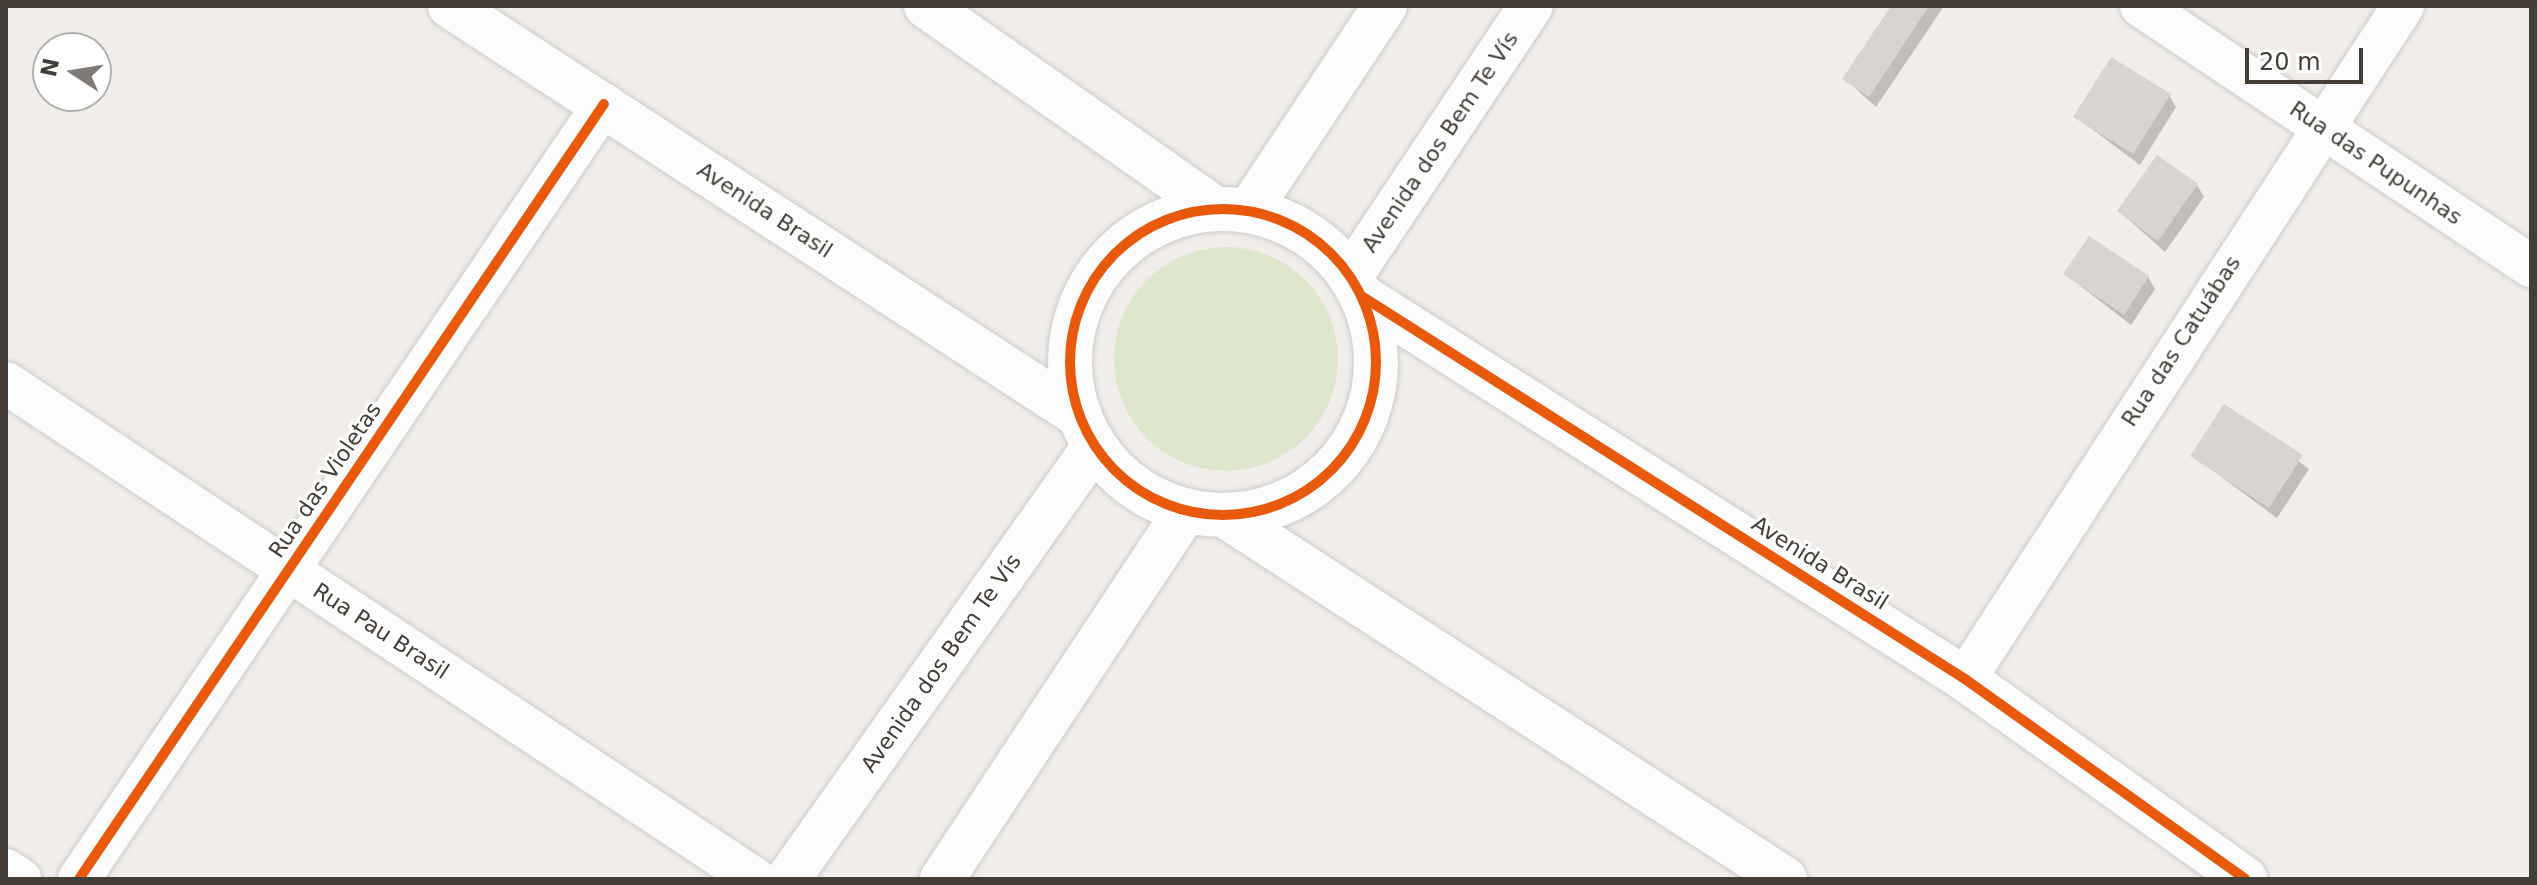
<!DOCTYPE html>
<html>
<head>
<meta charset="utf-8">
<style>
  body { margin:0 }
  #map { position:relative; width:2537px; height:885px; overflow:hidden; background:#f0edea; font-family:"DejaVu Sans",sans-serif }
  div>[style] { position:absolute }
  .green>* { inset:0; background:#dee6cd }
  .round { border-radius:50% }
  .shadow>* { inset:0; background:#0003 }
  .building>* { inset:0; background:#d8d4d1 }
  .roads { filter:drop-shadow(0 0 2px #cdcbc8) drop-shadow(0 0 2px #cdcbc8) }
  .minor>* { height:42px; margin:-21px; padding:0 21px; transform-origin:21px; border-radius:21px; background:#fdfcfc }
  .tertiary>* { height:44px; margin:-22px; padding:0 22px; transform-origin:22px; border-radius:22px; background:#fdfcfc }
  .tertiary>.ring { margin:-22px; padding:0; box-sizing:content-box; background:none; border:44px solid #fdfcfc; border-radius:50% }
  .cycleway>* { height:10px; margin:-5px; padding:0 5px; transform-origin:5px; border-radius:5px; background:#e8590c }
  .cycleway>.ring { margin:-5px; padding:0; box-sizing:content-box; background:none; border:10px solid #e8590c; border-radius:50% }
  span { translate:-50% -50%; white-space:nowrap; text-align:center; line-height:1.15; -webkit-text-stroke:6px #fff; paint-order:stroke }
  .street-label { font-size:22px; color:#443e37 }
  .frame { position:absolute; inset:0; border:8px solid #443e37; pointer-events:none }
  .north { position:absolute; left:32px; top:32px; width:80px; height:80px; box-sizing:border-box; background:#fff; border:2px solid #b4b2af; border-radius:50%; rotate:282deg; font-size:22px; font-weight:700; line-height:32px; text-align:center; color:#443e37 }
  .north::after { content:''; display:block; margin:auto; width:28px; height:36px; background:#807b76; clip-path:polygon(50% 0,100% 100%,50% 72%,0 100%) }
  .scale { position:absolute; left:2245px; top:48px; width:118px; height:36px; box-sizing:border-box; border:4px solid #443e37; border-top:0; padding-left:10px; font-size:24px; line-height:28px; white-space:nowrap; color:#443e37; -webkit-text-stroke:6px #fff; paint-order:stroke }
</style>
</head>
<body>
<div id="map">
  <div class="green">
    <div class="round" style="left:1114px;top:247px;width:224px;height:224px"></div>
  </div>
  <div class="shadow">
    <div style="clip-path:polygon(1894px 6px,1944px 6px,1876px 107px,1845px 79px)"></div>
    <div style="clip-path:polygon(2169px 95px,2176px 107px,2140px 165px,2076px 117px)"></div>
    <div style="clip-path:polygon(2197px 185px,2204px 197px,2165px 252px,2119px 211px)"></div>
    <div style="clip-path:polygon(2065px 274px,2148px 277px,2155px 289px,2131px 325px)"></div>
    <div style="clip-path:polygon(2225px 406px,2309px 469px,2277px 518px,2193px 456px)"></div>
  </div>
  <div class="building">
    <div style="clip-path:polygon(1891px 6px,1929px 6px,1869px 97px,1842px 79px)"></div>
    <div style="clip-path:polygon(2111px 57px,2171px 94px,2133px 154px,2073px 117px)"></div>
    <div style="clip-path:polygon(2157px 155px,2198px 184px,2158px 241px,2117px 211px)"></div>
    <div style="clip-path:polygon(2089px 236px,2149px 276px,2124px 315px,2063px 274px)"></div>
    <div style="clip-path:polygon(2224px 404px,2303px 455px,2269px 508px,2190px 456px)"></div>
  </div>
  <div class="roads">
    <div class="minor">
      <div style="left:2141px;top:6px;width:469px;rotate:33.7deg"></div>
      <div style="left:6px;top:383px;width:898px;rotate:33.51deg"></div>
      <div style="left:1965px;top:679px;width:803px;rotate:-56.94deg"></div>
      <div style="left:6px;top:870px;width:17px;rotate:33deg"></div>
      <div style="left:79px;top:879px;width:936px;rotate:-55.89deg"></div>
    </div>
    <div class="tertiary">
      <div style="left:450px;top:6px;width:752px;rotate:33.06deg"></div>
      <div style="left:926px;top:6px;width:354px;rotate:35deg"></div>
      <div class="ring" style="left:1070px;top:209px;width:262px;height:262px"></div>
      <div style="left:1250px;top:209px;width:244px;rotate:-56.4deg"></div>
      <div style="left:1350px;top:277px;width:326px;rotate:-56.3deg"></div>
      <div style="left:1363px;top:297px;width:713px;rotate:32.4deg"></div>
      <div style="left:1965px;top:679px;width:344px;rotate:35.5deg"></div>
      <div style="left:1227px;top:517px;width:665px;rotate:32.97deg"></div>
      <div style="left:788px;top:879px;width:529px;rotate:-54.69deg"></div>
      <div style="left:942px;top:879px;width:442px;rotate:-56.5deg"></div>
    </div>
  </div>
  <div class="cycleway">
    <div class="ring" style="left:1070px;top:209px;width:296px;height:296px"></div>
    <div style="left:1363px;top:297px;width:713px;rotate:32.4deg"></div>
    <div style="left:1965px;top:679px;width:344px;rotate:35.5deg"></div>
    <div style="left:79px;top:879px;width:936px;rotate:-55.89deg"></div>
  </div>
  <div class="street-label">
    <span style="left:1440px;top:142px;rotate:-56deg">Avenida dos Bem Te Vís</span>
    <span style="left:2376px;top:163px;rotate:34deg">Rua das Pupunhas</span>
    <span style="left:765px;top:210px;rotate:33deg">Avenida Brasil</span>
    <span style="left:2181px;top:341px;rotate:-57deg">Rua das Catuábas</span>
    <span style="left:325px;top:480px;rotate:-56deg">Rua das Violetas</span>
    <span style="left:1820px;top:563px;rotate:32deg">Avenida Brasil</span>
    <span style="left:381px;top:631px;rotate:33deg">Rua Pau Brasil</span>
    <span style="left:941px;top:663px;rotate:-55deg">Avenida dos Bem Te Vís</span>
  </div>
  <div class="frame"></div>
  <div class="north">N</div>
  <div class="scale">20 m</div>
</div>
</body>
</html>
